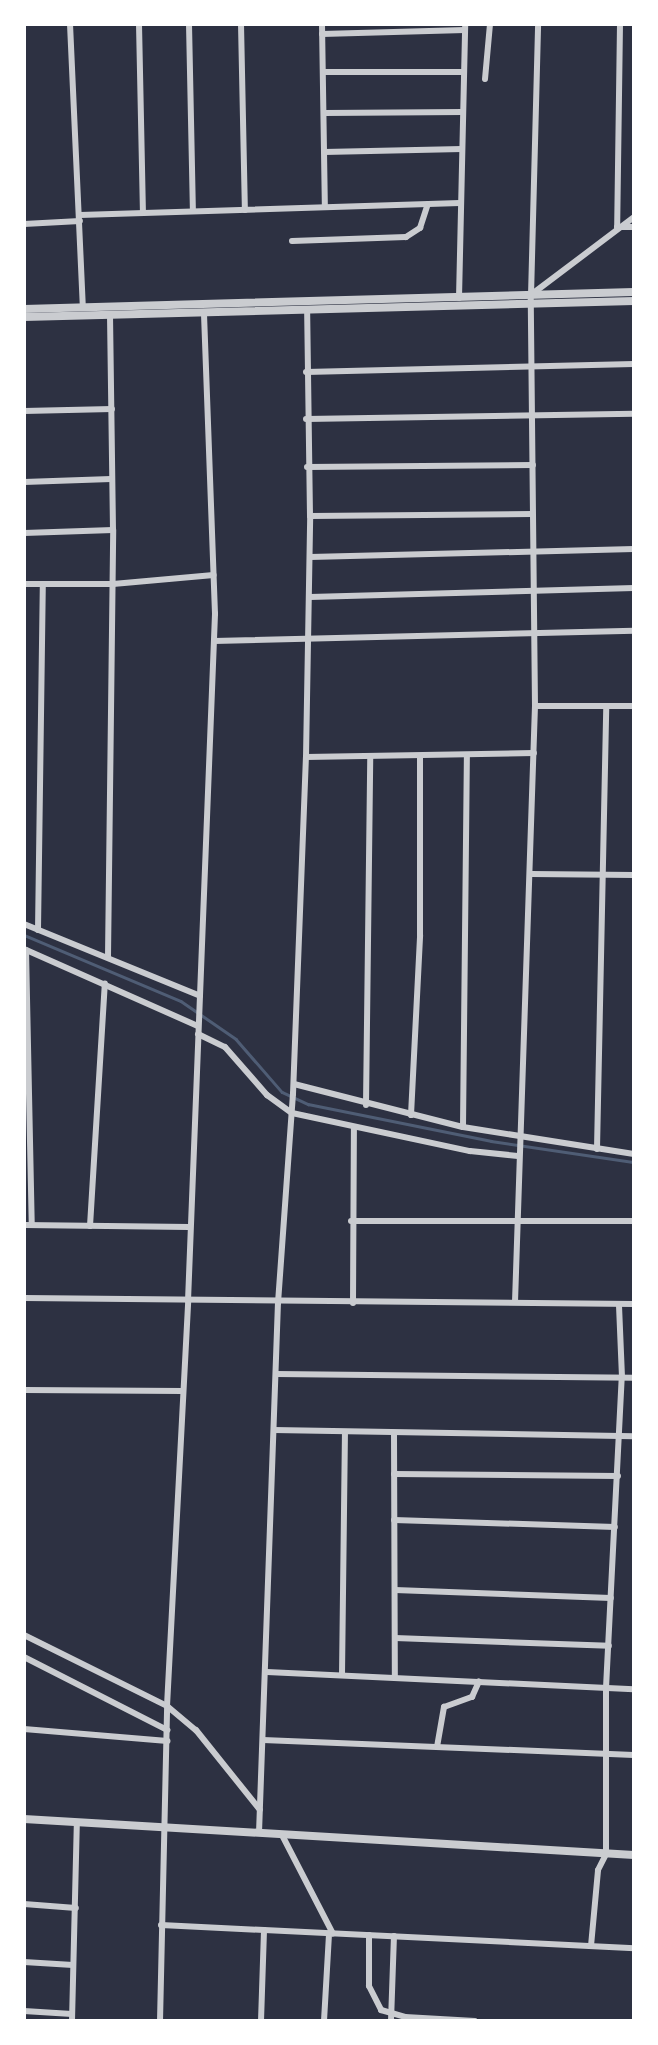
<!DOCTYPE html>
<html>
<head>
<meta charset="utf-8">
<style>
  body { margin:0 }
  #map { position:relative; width:658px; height:2045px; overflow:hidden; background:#2d3142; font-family:"Varela Round",sans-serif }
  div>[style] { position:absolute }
  .stream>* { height:2.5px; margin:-1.25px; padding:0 1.25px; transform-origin:1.25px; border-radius:1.25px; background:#4f5d75 }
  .minor>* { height:6px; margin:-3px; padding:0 3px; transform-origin:3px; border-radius:3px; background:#caccd0 }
  .tertiary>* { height:8px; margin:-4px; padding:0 4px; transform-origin:4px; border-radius:4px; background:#caccd0 }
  span { translate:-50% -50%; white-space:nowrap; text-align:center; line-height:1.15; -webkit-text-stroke:6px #fff; paint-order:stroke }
  .frame { position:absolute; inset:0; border:26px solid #fff; pointer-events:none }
</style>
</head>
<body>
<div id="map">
  <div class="stream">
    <div style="left:24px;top:935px;width:170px;rotate:22.8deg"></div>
    <div style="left:181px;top:1001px;width:67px;rotate:34.6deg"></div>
    <div style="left:236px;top:1039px;width:70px;rotate:49deg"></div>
    <div style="left:282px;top:1092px;width:29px;rotate:25deg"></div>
    <div style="left:308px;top:1104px;width:187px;rotate:11.4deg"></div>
    <div style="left:491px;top:1141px;width:145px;rotate:8.4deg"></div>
  </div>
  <div class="minor">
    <div style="left:70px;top:24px;width:284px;rotate:87.4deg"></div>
    <div style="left:139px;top:24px;width:189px;rotate:88.8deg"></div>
    <div style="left:189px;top:24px;width:187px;rotate:88.8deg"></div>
    <div style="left:241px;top:24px;width:186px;rotate:88.8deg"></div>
    <div style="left:322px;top:24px;width:183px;rotate:89.1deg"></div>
    <div style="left:620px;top:24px;width:203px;rotate:90.8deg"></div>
    <div style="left:617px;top:227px;width:17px"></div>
    <div style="left:322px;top:34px;width:143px;rotate:-1.6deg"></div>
    <div style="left:323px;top:72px;width:141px"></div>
    <div style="left:485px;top:79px;width:55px;rotate:-84.8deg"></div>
    <div style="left:324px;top:113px;width:139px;rotate:-0.4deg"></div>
    <div style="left:324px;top:152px;width:138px;rotate:-1.2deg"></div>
    <div style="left:80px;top:215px;width:380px;rotate:-1.8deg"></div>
    <div style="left:24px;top:224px;width:56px;rotate:-3.1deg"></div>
    <div style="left:292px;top:241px;width:114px;rotate:-2deg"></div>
    <div style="left:406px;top:237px;width:17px;rotate:-33deg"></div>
    <div style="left:420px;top:228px;width:25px;rotate:-72deg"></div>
    <div style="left:532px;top:294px;width:128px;rotate:-37deg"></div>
    <div style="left:459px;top:298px;width:274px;rotate:-88.7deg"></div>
    <div style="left:306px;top:372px;width:328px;rotate:-1.4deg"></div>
    <div style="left:24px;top:411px;width:88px;rotate:-1.3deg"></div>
    <div style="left:306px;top:419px;width:328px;rotate:-0.9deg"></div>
    <div style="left:307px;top:467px;width:226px;rotate:-0.5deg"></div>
    <div style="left:24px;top:482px;width:87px;rotate:-2deg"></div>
    <div style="left:310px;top:516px;width:222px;rotate:-0.5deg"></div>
    <div style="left:24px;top:533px;width:89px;rotate:-1.9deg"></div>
    <div style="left:310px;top:557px;width:324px;rotate:-1.4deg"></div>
    <div style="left:24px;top:584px;width:89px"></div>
    <div style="left:113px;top:584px;width:101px;rotate:-5.1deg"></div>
    <div style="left:310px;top:597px;width:324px;rotate:-1.6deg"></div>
    <div style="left:214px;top:641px;width:420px;rotate:-1.4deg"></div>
    <div style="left:535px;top:706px;width:99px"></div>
    <div style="left:306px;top:757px;width:228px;rotate:-1deg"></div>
    <div style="left:531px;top:874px;width:103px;rotate:0.6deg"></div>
    <div style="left:24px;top:924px;width:190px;rotate:22.2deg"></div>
    <div style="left:38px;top:930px;width:346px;rotate:-89.2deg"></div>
    <div style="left:24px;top:949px;width:190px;rotate:23.9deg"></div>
    <div style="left:26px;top:950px;width:275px;rotate:88.8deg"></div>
    <div style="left:108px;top:957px;width:427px;rotate:-89.3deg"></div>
    <div style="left:113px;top:530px;width:215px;rotate:-90.8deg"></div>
    <div style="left:198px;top:1034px;width:30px;rotate:26deg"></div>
    <div style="left:225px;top:1047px;width:64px;rotate:48.8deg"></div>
    <div style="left:267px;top:1095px;width:31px;rotate:36deg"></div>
    <div style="left:292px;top:1113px;width:182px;rotate:12.1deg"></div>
    <div style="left:470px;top:1151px;width:48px;rotate:5.9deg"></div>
    <div style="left:294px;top:1084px;width:174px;rotate:14.3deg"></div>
    <div style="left:463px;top:1127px;width:173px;rotate:9deg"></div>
    <div style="left:366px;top:1105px;width:348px;rotate:-89.3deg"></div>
    <div style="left:411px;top:1115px;width:180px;rotate:-87.1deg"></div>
    <div style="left:420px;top:935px;width:178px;rotate:-90deg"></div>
    <div style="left:463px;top:1127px;width:370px;rotate:-89.4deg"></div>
    <div style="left:597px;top:1149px;width:443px;rotate:-88.8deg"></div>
    <div style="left:351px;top:1221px;width:283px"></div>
    <div style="left:24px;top:1225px;width:165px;rotate:0.7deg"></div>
    <div style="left:90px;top:1226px;width:243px;rotate:-86.5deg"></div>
    <div style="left:24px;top:1298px;width:610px;rotate:0.56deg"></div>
    <div style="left:515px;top:1302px;width:596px;rotate:-88.08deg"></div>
    <div style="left:535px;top:706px;width:410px;rotate:-90.6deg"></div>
    <div style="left:531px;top:296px;width:272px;rotate:-88.5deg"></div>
    <div style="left:353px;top:1303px;width:175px;rotate:-89.7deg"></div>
    <div style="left:276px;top:1374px;width:358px;rotate:0.6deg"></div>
    <div style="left:24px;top:1390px;width:159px;rotate:0.4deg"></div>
    <div style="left:274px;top:1430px;width:360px;rotate:1deg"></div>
    <div style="left:394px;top:1434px;width:243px;rotate:89.8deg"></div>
    <div style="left:394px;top:1474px;width:224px;rotate:0.5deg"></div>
    <div style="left:394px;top:1520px;width:221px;rotate:1.8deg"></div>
    <div style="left:395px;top:1590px;width:216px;rotate:2.1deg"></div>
    <div style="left:24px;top:1635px;width:160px;rotate:26.4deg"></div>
    <div style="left:167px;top:1706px;width:38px;rotate:40deg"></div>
    <div style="left:196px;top:1730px;width:102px;rotate:51.3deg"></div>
    <div style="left:395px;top:1638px;width:214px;rotate:2.1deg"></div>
    <div style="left:24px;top:1657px;width:161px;rotate:27deg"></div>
    <div style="left:267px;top:1672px;width:367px;rotate:2.7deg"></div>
    <div style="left:342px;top:1675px;width:242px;rotate:-89.3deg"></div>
    <div style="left:24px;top:1729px;width:144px;rotate:4.8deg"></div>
    <div style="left:263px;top:1740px;width:371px;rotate:2.3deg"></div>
    <div style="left:437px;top:1747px;width:41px;rotate:-80.1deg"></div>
    <div style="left:444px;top:1707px;width:30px;rotate:-20deg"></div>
    <div style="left:472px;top:1697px;width:17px;rotate:-66deg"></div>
    <div style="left:259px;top:1833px;width:530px;rotate:-87.95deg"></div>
    <div style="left:278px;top:1303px;width:210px;rotate:-85.9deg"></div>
    <div style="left:293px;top:1094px;width:337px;rotate:-87.8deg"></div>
    <div style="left:306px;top:757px;width:241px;rotate:-89deg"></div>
    <div style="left:310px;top:516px;width:207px;rotate:-90.8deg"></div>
    <div style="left:282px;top:1835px;width:111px;rotate:62.7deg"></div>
    <div style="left:24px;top:1904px;width:52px;rotate:4.4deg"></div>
    <div style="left:161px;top:1925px;width:474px;rotate:2.8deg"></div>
    <div style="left:369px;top:1935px;width:51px;rotate:90deg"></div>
    <div style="left:369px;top:1986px;width:27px;rotate:63deg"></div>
    <div style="left:381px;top:2010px;width:25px;rotate:16deg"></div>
    <div style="left:405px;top:2017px;width:70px;rotate:3.3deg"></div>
    <div style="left:591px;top:1946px;width:76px;rotate:-84.7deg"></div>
    <div style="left:598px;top:1870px;width:18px;rotate:-63deg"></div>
    <div style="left:606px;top:1854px;width:166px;rotate:-90deg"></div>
    <div style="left:606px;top:1688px;width:311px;rotate:-87.1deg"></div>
    <div style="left:622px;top:1377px;width:73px;rotate:-92.4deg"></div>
    <div style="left:24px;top:1962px;width:49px;rotate:3.5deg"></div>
    <div style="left:24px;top:2011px;width:48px;rotate:3.6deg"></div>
    <div style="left:72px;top:2021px;width:199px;rotate:-88.6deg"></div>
    <div style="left:160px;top:2021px;width:315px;rotate:-88.7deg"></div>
    <div style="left:167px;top:1706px;width:406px;rotate:-87deg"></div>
    <div style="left:188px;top:1301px;width:688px;rotate:-87.75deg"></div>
    <div style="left:215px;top:614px;width:302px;rotate:-92.1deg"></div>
    <div style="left:261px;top:2021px;width:91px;rotate:-88.1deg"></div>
    <div style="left:324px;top:2021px;width:88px;rotate:-86.7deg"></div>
    <div style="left:391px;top:2021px;width:85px;rotate:-88deg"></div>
  </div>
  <div class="tertiary">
    <div style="left:24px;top:309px;width:610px;rotate:-1.6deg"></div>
    <div style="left:24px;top:317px;width:610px;rotate:-1.5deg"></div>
    <div style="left:24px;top:1819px;width:611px;rotate:3.38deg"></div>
  </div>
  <div class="frame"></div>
</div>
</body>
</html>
